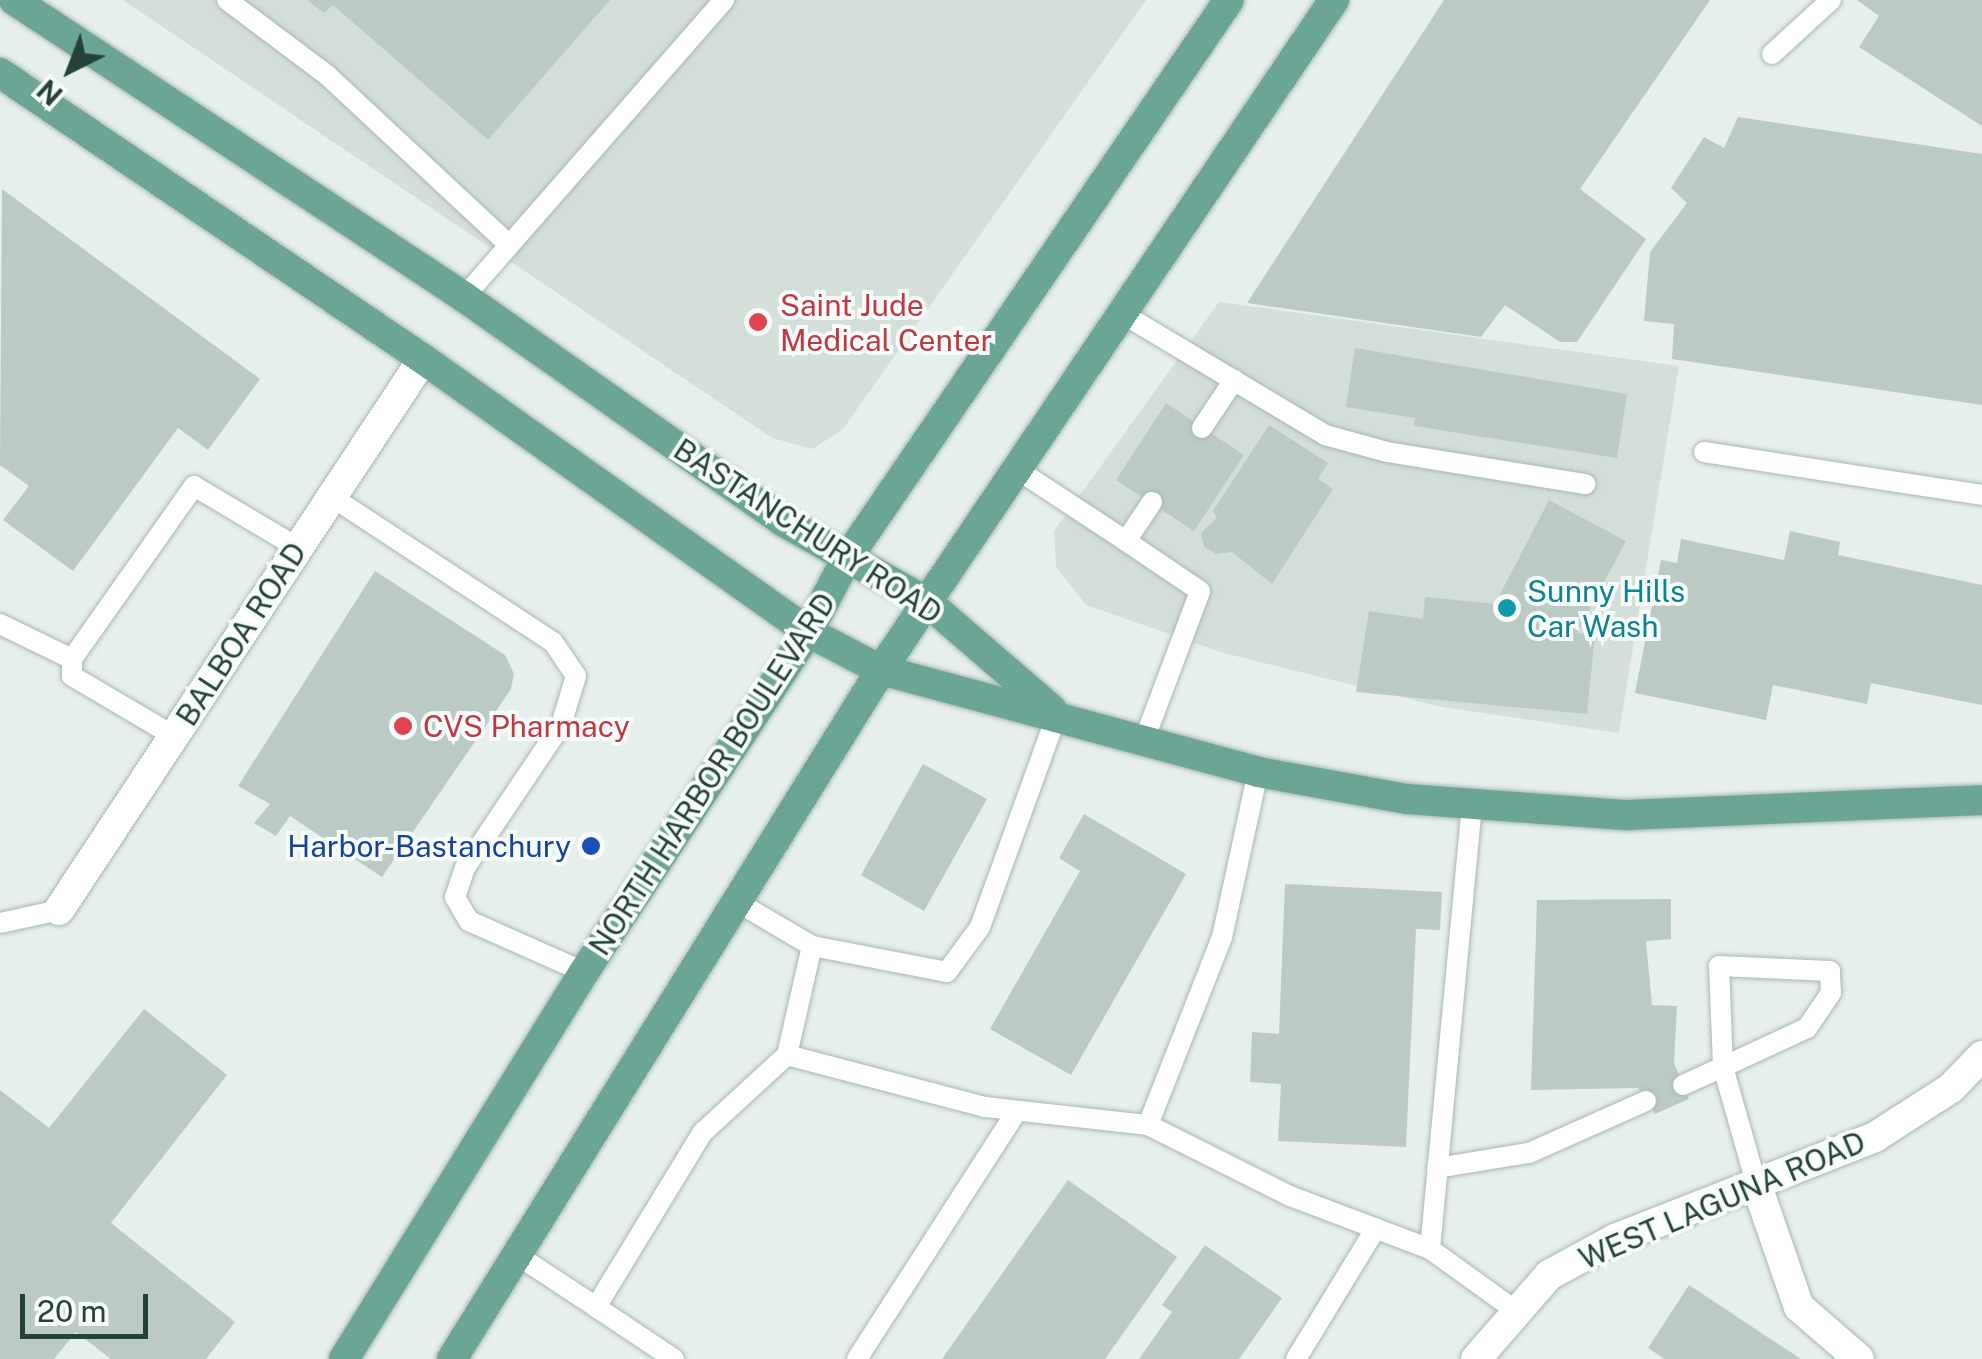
<!DOCTYPE html>
<style>
body{margin:0}
#map{position:relative;width:1982px;height:1359px;overflow:hidden;background:#e6efeb;font-family:"Public Sans",sans-serif}
div>[style]{position:absolute}
.built>*{inset:0;background:#d4dfda}
.building>*{inset:0;background:#bbcac4}
.roads{filter:drop-shadow(0 0 2px #a8b8b2) drop-shadow(0 0 2px #a8b8b2)}
.lane>*{height:20px;margin:-10px;padding:0 10px;transform-origin:10px;border-radius:10px;background:#fff}
.street>*{height:30px;margin:-15px;padding:0 15px;transform-origin:15px;border-radius:15px;background:#fff}
.primary>*{height:30px;margin:-15px;padding:0 15px;transform-origin:15px;border-radius:15px;background:#6aa596}
.dots>*{width:28px;height:28px;translate:-50% -50%;box-sizing:border-box;border:5px solid #f7fbf9;border-radius:50%}
span{translate:-50% -50%;white-space:nowrap;text-align:center;line-height:1.15;-webkit-text-stroke:8px #f7fbf9;paint-order:stroke}
.health-label{font-size:30px;color:#be3a42}
.left{translate:0 -50%;text-align:left}
.street-label{font-size:30px;color:#24423a}
.culture-label{font-size:30px;color:#0d838f}
.transit-label{font-size:30px;color:#164399}
.right{translate:-100% -50%;text-align:right}
.north{position:absolute;left:20px;top:20px;width:100px;height:100px;-webkit-text-stroke:8px #f7fbf9;paint-order:stroke;rotate:222deg;font-size:28px;font-weight:700;line-height:40px;text-align:center;color:#24423a}
.north::after{content:'';display:block;margin:auto;width:35px;height:45px;background:#24423a;clip-path:polygon(50% 0,100% 100%,50% 72%,0 100%)}
.scale{position:absolute;left:20px;top:1294px;width:128px;height:45px;box-sizing:border-box;border:5px solid #24423a;border-top:0;padding-left:12px;font-size:30px;line-height:35px;white-space:nowrap;color:#24423a;-webkit-text-stroke:8px #f7fbf9;paint-order:stroke}
</style>
<div id="map">
<div class="built">
<div style="clip-path:polygon(123px 0,1146px 0,843px 429px,813px 449px,772px 438px)"></div>
<div style="clip-path:polygon(1219px 302px,1679px 366px,1619px 733px,1442px 707px,1224px 653px,1086px 605px,1056px 567px,1054px 531px)"></div>
</div>
<div class="building">
<div style="clip-path:polygon(307px 0,610px 0,488px 140px,333px 5px,324px 13px)"></div>
<div style="clip-path:polygon(1444px 0,1710px 0,1580px 189px,1646px 239px,1577px 342px,1560px 342px,1505px 305px,1481px 337px,1247px 303px)"></div>
<div style="clip-path:polygon(1857px 0,1982px 0,1982px 126px,1859px 47px,1879px 16px)"></div>
<div style="clip-path:polygon(1738px 117px,1982px 154px,1982px 405px,1672px 359px,1674px 324px,1644px 321px,1650px 252px,1687px 203px,1671px 188px,1704px 137px,1724px 148px)"></div>
<div style="clip-path:polygon(2px 189px,260px 379px,208px 450px,178px 428px,73px 571px,3px 520px,29px 486px,0 465px)"></div>
<div style="clip-path:polygon(1355px 348px,1627px 394px,1617px 458px,1414px 426px,1415px 418px,1346px 407px)"></div>
<div style="clip-path:polygon(1166px 403px,1244px 455px,1194px 531px,1116px 480px)"></div>
<div style="clip-path:polygon(1269px 425px,1328px 463px,1318px 479px,1333px 489px,1272px 584px,1232px 552px,1216px 554px,1204px 547px,1201px 533px,1217px 518px,1213px 511px)"></div>
<div style="clip-path:polygon(1549px 500px,1626px 541px,1577px 633px,1595px 635px,1587px 714px,1356px 692px,1369px 611px,1423px 619px,1425px 597px,1495px 604px)"></div>
<div style="clip-path:polygon(1790px 531px,1840px 542px,1838px 555px,1982px 585px,1982px 705px,1871px 683px,1867px 704px,1773px 685px,1766px 720px,1635px 693px,1661px 560px,1677px 563px,1681px 539px,1784px 560px)"></div>
<div style="clip-path:polygon(375px 571px,505px 655px,514px 674px,511px 689px,382px 877px,290px 816px,276px 836px,254px 823px,270px 804px,238px 786px)"></div>
<div style="clip-path:polygon(923px 764px,987px 799px,924px 911px,861px 875px)"></div>
<div style="clip-path:polygon(1084px 814px,1186px 874px,1071px 1075px,990px 1029px,1080px 871px,1059px 858px)"></div>
<div style="clip-path:polygon(1285px 884px,1442px 892px,1440px 930px,1416px 929px,1406px 1147px,1278px 1141px,1281px 1084px,1250px 1082px,1252px 1032px,1279px 1034px)"></div>
<div style="clip-path:polygon(1671px 899px,1671px 939px,1646px 941px,1652px 1005px,1677px 1006px,1674px 1063px,1689px 1099px,1655px 1114px,1638px 1088px,1531px 1090px,1537px 900px)"></div>
<div style="clip-path:polygon(144px 1009px,227px 1075px,111px 1223px,235px 1322px,206px 1359px,111px 1359px,76px 1332px,54px 1359px,0 1359px,0 1090px,49px 1128px)"></div>
<div style="clip-path:polygon(1068px 1180px,1177px 1257px,1105px 1359px,942px 1359px)"></div>
<div style="clip-path:polygon(1205px 1245px,1282px 1298px,1239px 1359px,1139px 1359px,1172px 1312px,1162px 1305px)"></div>
<div style="clip-path:polygon(1689px 1285px,1801px 1359px,1665px 1359px,1648px 1348px)"></div>
</div>
<div class="roads">
<div class="lane">
<div style="left:227px;top:0;width:125px;rotate:36.9deg"></div>
<div style="left:327px;top:75px;width:249px;rotate:43deg"></div>
<div style="left:1772px;top:54px;width:80px;rotate:-42.5deg"></div>
<div style="left:464px;top:297px;width:395px;rotate:-48.8deg"></div>
<div style="left:1123px;top:314px;width:235px;rotate:30.9deg"></div>
<div style="left:1325px;top:435px;width:64px;rotate:15.3deg"></div>
<div style="left:1387px;top:452px;width:201px;rotate:9.2deg"></div>
<div style="left:1202px;top:428px;width:58px;rotate:-56.3deg"></div>
<div style="left:1704px;top:452px;width:281px;rotate:8.8deg"></div>
<div style="left:1018px;top:470px;width:129px;rotate:33.3deg"></div>
<div style="left:332px;top:497px;width:264px;rotate:33.3deg"></div>
<div style="left:553px;top:642px;width:41px;rotate:55.9deg"></div>
<div style="left:576px;top:676px;width:51px;rotate:107deg"></div>
<div style="left:561px;top:725px;width:172px;rotate:123.9deg"></div>
<div style="left:465px;top:868px;width:31px;rotate:109deg"></div>
<div style="left:455px;top:897px;width:28px;rotate:60deg"></div>
<div style="left:469px;top:921px;width:126px;rotate:23.9deg"></div>
<div style="left:0;top:624px;width:80px;rotate:25.9deg"></div>
<div style="left:72px;top:659px;width:212px;rotate:-54.8deg"></div>
<div style="left:194px;top:486px;width:121px;rotate:30.8deg"></div>
<div style="left:72px;top:659px;width:17px;rotate:90deg"></div>
<div style="left:72px;top:676px;width:118px;rotate:30.5deg"></div>
<div style="left:1143px;top:743px;width:162px;rotate:-69.4deg"></div>
<div style="left:1200px;top:591px;width:89px;rotate:-146deg"></div>
<div style="left:1126px;top:541px;width:47px;rotate:-56.3deg"></div>
<div style="left:739px;top:903px;width:85px;rotate:30.5deg"></div>
<div style="left:812px;top:946px;width:137px;rotate:10.9deg"></div>
<div style="left:947px;top:972px;width:56px;rotate:-53.7deg"></div>
<div style="left:980px;top:927px;width:226px;rotate:-70.1deg"></div>
<div style="left:0;top:923px;width:60px;rotate:-12.4deg"></div>
<div style="left:787px;top:1055px;width:205px;rotate:14.7deg"></div>
<div style="left:985px;top:1107px;width:164px;rotate:6.3deg"></div>
<div style="left:1148px;top:1125px;width:202px;rotate:-68.5deg"></div>
<div style="left:1222px;top:937px;width:169px;rotate:-77.7deg"></div>
<div style="left:1683px;top:1085px;width:44px;rotate:-24.2deg"></div>
<div style="left:1723px;top:1067px;width:93px;rotate:-24.9deg"></div>
<div style="left:1807px;top:1028px;width:42px;rotate:-55.6deg"></div>
<div style="left:1831px;top:993px;width:22px;rotate:-93deg"></div>
<div style="left:1830px;top:971px;width:111px;rotate:-177.4deg"></div>
<div style="left:1719px;top:966px;width:101px;rotate:87.7deg"></div>
<div style="left:1723px;top:1067px;width:124px;rotate:74.1deg"></div>
<div style="left:1148px;top:1125px;width:159px;rotate:26.6deg"></div>
<div style="left:1290px;top:1196px;width:150px;rotate:20.7deg"></div>
<div style="left:1430px;top:1249px;width:106px;rotate:35.8deg"></div>
<div style="left:1437px;top:1168px;width:93px;rotate:-9.3deg"></div>
<div style="left:1529px;top:1153px;width:128px;rotate:-24deg"></div>
<div style="left:1430px;top:1249px;width:446px;rotate:-84.6deg"></div>
<div style="left:520px;top:1257px;width:91px;rotate:33.3deg"></div>
<div style="left:674px;top:1359px;width:94px;rotate:-146.3deg"></div>
<div style="left:596px;top:1307px;width:205px;rotate:-58.6deg"></div>
<div style="left:703px;top:1132px;width:114px;rotate:-42.5deg"></div>
<div style="left:787px;top:1055px;width:112px;rotate:-77.1deg"></div>
<div style="left:857px;top:1359px;width:294px;rotate:-57.2deg"></div>
<div style="left:1296px;top:1359px;width:153px;rotate:-58.6deg"></div>
</div>
<div class="street">
<div style="left:59px;top:910px;width:660px;rotate:-56.55deg"></div>
<div style="left:1757px;top:1186px;width:128px;rotate:70.9deg"></div>
<div style="left:1799px;top:1307px;width:79px;rotate:40.9deg"></div>
<div style="left:1476px;top:1359px;width:111px;rotate:-49deg"></div>
<div style="left:1549px;top:1275px;width:75px;rotate:-28.6deg"></div>
<div style="left:1615px;top:1239px;width:279px;rotate:-21.4deg"></div>
<div style="left:1875px;top:1137px;width:90px;rotate:-32.8deg"></div>
<div style="left:1951px;top:1088px;width:45px;rotate:-45.9deg"></div>
</div>
<div class="primary">
<div style="left:14px;top:0;width:539px;rotate:33.42deg"></div>
<div style="left:464px;top:297px;width:391px;rotate:35.1deg"></div>
<div style="left:784px;top:522px;width:164px;rotate:29.2deg"></div>
<div style="left:927px;top:602px;width:164px;rotate:40.8deg"></div>
<div style="left:0;top:73px;width:511px;rotate:34.06deg"></div>
<div style="left:423px;top:359px;width:472px;rotate:35.3deg"></div>
<div style="left:808px;top:632px;width:82px;rotate:27.5deg"></div>
<div style="left:881px;top:670px;width:391px;rotate:15.1deg"></div>
<div style="left:1258px;top:772px;width:151px;rotate:10.3deg"></div>
<div style="left:1407px;top:799px;width:221px;rotate:4.2deg"></div>
<div style="left:1627px;top:815px;width:355px;rotate:-2.4deg"></div>
<div style="left:344px;top:1359px;width:455px;rotate:-58.2deg"></div>
<div style="left:584px;top:972px;width:407px;rotate:-56.6deg"></div>
<div style="left:808px;top:632px;width:81px;rotate:-62.2deg"></div>
<div style="left:846px;top:560px;width:678px;rotate:-55.63deg"></div>
<div style="left:452px;top:1359px;width:812px;rotate:-58.09deg"></div>
<div style="left:881px;top:670px;width:809px;rotate:-55.94deg"></div>
</div>
</div>
<div class="dots">
<div style="left:758px;top:322px;background:#e0444e"></div>
<div style="left:1507px;top:608px;background:#0f9aa8"></div>
<div style="left:403px;top:726px;background:#e0444e"></div>
<div style="left:591px;top:846px;background:#1a4fb4"></div>
</div>
<div class="health-label">
<span class="left" style="left:780px;top:322px">Saint Jude<br>Medical Center</span>
<span class="left" style="left:423px;top:726px">CVS Pharmacy</span>
</div>
<div class="street-label">
<span style="left:808px;top:531px;rotate:33deg">BASTANCHURY ROAD</span>
<span style="left:241px;top:634px;rotate:-57deg">BALBOA ROAD</span>
<span style="left:712px;top:774px;rotate:-57deg">NORTH HARBOR BOULEVARD</span>
<span style="left:1722px;top:1200px;rotate:-23deg">WEST LAGUNA ROAD</span>
</div>
<div class="culture-label">
<span class="left" style="left:1527px;top:608px">Sunny Hills<br>Car Wash</span>
</div>
<div class="transit-label">
<span class="right" style="left:571px;top:846px">Harbor-Bastanchury</span>
</div>
<div class="north">N</div>
<div class="scale">20 m</div>
</div>
